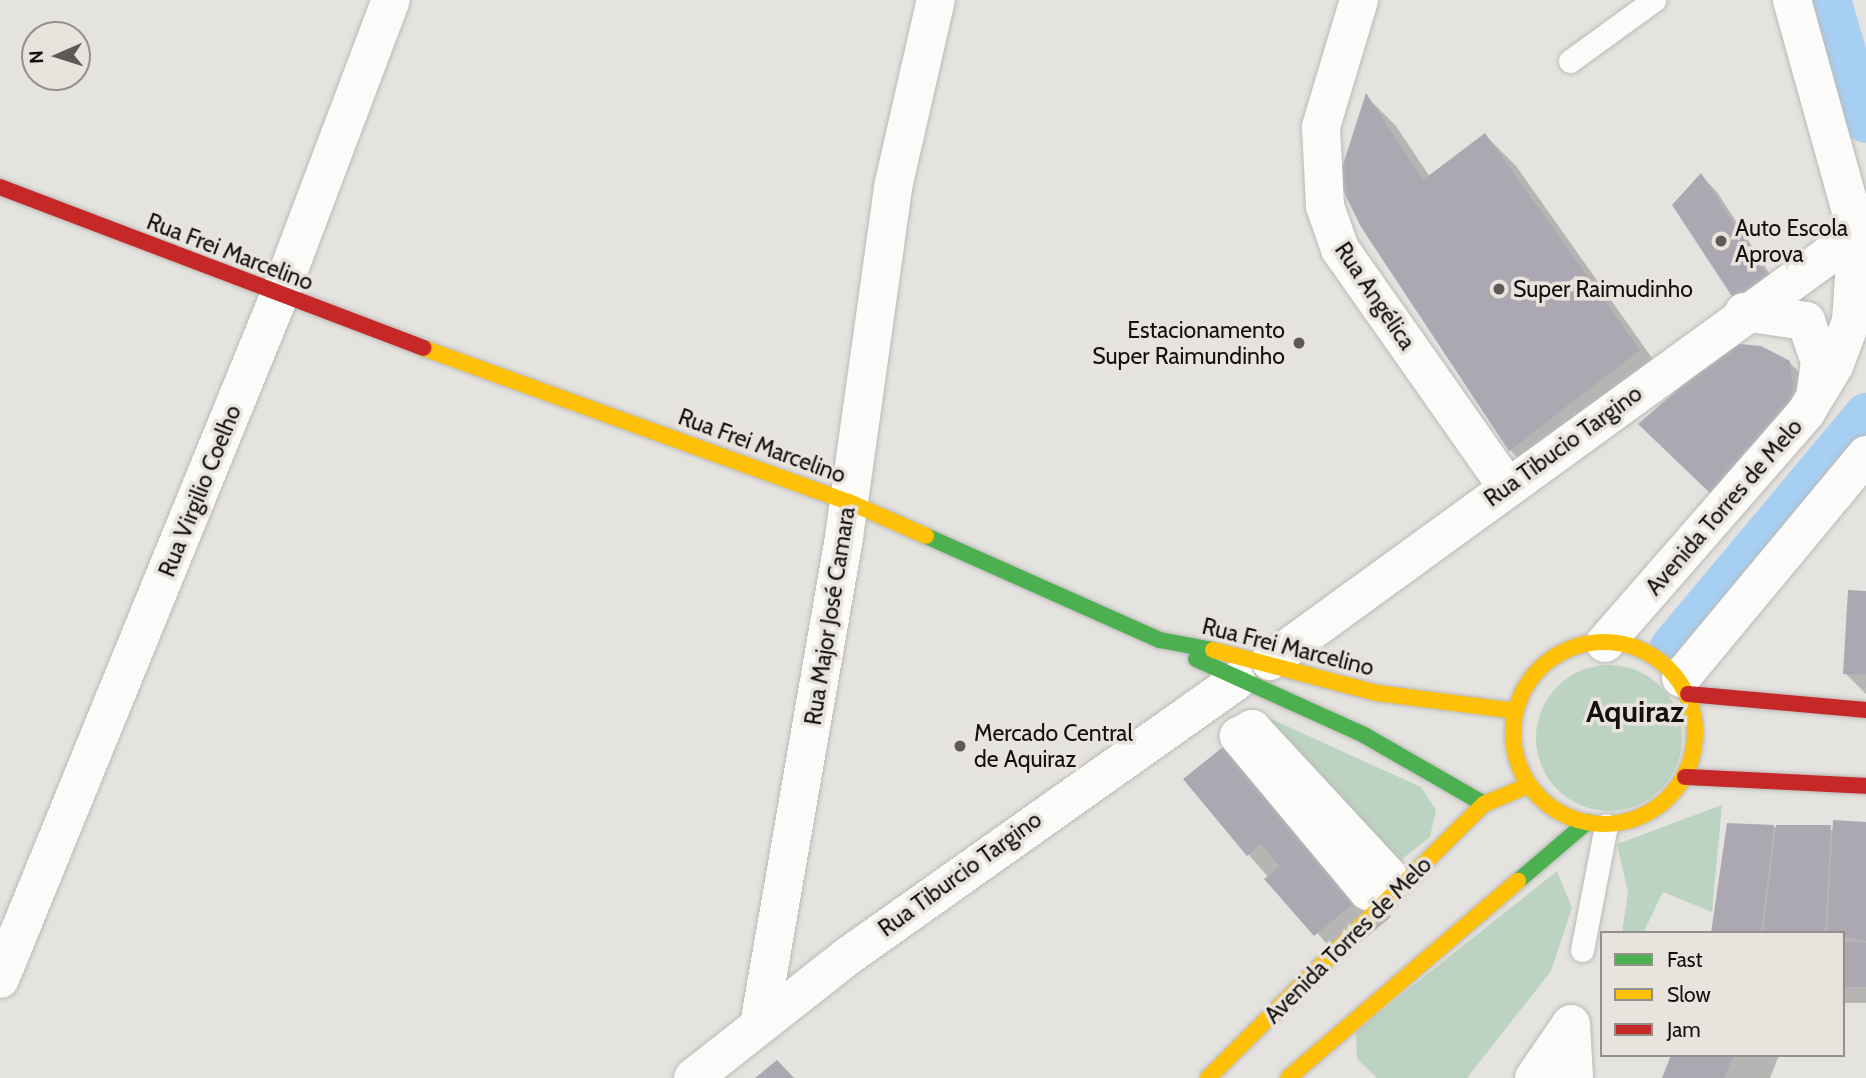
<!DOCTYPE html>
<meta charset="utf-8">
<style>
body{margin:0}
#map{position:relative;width:1866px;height:1078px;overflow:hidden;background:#e5e3e0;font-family:Cabin,sans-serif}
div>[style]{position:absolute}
.green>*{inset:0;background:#bcd3c1}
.round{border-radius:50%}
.shadow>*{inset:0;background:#0003}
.canal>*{height:42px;margin:-21px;padding:0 21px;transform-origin:21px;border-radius:21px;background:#a7cff1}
.building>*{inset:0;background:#aba8b2}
.roads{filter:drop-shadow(0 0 2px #bbb9b7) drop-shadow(0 0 2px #bbb9b7)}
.lane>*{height:23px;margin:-11.5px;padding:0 11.5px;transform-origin:11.5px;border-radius:11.5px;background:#fbfbfa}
.street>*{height:38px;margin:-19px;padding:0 19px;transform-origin:19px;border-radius:19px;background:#fbfbfa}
.fast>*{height:16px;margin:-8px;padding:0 8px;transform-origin:8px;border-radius:8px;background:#4caf50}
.slow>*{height:16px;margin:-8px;padding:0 8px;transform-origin:8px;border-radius:8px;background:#ffc107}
.slow>.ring{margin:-8px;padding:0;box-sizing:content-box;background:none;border:16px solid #ffc107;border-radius:50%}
.jam>*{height:16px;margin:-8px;padding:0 8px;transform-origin:8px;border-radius:8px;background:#c62828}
.dots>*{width:19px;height:19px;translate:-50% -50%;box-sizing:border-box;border:4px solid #e8e3dd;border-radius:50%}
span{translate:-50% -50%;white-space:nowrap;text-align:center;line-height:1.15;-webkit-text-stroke:7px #e8e3dd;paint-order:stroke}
.poi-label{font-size:23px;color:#13110f}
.left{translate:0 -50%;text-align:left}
.right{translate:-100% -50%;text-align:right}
.street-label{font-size:23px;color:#13110f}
.district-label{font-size:30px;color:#13110f;font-weight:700}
.legend{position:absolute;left:1600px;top:931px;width:245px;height:126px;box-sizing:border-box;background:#e8e3dd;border:2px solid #938f8b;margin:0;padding:9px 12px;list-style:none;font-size:21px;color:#13110f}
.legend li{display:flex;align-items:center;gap:14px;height:35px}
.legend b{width:35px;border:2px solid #938f8b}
.north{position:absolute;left:21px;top:21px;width:70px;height:70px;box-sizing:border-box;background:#e8e3dd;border:2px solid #938f8b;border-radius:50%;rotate:267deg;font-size:19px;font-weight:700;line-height:28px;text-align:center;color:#13110f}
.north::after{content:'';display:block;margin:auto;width:24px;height:32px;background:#5c5a58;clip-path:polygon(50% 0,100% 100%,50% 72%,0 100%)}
</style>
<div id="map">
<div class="green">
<div class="round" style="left:1536px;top:665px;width:146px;height:146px"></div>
<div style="clip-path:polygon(1271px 719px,1421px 787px,1436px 810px,1430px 837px,1387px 871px,1253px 728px)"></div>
<div style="clip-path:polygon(1722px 805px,1712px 912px,1663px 892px,1643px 933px,1622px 933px,1628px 893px,1617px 844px)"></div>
<div style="clip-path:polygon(1557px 871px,1572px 908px,1551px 971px,1467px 1078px,1377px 1078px,1357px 1059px,1356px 1031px)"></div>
</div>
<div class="shadow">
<div style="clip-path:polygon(1366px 96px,1396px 126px,1430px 177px,1485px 135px,1516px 166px,1669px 382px,1541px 481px,1510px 450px)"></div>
<div style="clip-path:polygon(1701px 175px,1717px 192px,1784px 296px,1736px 299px)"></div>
<div style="clip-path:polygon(1789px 362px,1814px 387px,1736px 517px)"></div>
<div style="clip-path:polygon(1866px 593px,1866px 694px,1845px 673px)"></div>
<div style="clip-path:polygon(1262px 762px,1391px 917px,1340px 959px,1248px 854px)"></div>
<div style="clip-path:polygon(1866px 824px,1866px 1003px,1843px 1003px,1843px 933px,1712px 933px,1728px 825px,1834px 830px)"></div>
<div style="clip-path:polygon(1673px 1055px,1779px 1055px,1770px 1078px,1664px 1078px)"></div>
</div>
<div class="canal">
<div style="left:1830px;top:0;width:127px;rotate:73.6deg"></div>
<div style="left:1671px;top:647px;width:304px;rotate:-50.1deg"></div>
</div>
<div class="building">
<div style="clip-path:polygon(1366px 93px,1423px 180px,1485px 133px,1640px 350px,1509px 451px,1361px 227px,1338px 180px)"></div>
<div style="clip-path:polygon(1701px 173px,1769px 278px,1735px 301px,1672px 205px)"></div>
<div style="clip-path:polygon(1731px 343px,1761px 346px,1790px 361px,1793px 389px,1788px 409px,1711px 494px,1638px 424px)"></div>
<div style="clip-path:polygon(1848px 590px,1866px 591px,1866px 675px,1843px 674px)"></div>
<div style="clip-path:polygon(1238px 735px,1368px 891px,1314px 936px,1264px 879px,1280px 866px,1261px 844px,1247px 856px,1183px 779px)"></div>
<div style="clip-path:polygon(1833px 820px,1866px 822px,1866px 941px,1827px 933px)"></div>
<div style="clip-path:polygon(1727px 823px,1774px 825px,1761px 933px,1711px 933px)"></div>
<div style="clip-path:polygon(1776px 825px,1831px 825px,1825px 933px,1763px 933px)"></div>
<div style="clip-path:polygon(1843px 942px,1866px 943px,1866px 987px,1843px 987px)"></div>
<div style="clip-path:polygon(1671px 1055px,1734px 1055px,1724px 1078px,1662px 1078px)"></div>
<div style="clip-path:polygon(777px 1060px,794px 1078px,755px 1078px)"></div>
</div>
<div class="roads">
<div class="lane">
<div style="left:1570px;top:61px;width:104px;rotate:-36deg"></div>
<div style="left:1582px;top:950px;width:127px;rotate:-79.1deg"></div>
</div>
<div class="street">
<div style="left:1359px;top:0;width:133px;rotate:106.7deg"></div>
<div style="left:1321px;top:127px;width:79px;rotate:87.1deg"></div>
<div style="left:1325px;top:206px;width:46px;rotate:70.8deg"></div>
<div style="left:1340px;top:249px;width:291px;rotate:54.9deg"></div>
<div style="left:1744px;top:312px;width:63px;rotate:8.3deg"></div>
<div style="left:1806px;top:321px;width:43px;rotate:71.1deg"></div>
<div style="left:1820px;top:362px;width:30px;rotate:98deg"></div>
<div style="left:1605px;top:643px;width:304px;rotate:-48.9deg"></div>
<div style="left:1805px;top:414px;width:56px;rotate:-58.9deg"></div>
<div style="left:1834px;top:366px;width:48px;rotate:-69.3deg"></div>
<div style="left:1851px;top:321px;width:88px;rotate:-86.1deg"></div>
<div style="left:1857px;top:233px;width:242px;rotate:-105.6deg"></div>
<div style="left:1270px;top:661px;width:737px;rotate:-36deg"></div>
<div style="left:1681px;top:678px;width:290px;rotate:-50.3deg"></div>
<div style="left:1252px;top:729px;width:200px;rotate:47.2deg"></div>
<div style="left:1388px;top:876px;width:25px;rotate:143deg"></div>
<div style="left:1368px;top:891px;width:202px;rotate:-129.8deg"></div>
<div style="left:1239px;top:736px;width:15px;rotate:-28deg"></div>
<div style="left:0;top:979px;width:738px;rotate:-67.78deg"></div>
<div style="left:279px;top:296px;width:316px;rotate:-69.3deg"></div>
<div style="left:759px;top:1025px;width:495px;rotate:-80.1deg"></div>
<div style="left:844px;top:537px;width:353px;rotate:-82deg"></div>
<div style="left:893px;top:187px;width:192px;rotate:-77.1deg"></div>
<div style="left:693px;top:1078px;width:197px;rotate:-38.2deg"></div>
<div style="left:848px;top:956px;width:476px;rotate:-35.3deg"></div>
<div style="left:1534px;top:1078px;width:65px;rotate:-55.6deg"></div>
<div style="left:1571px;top:1024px;width:54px;rotate:86.8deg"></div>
</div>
<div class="fast">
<div style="left:926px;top:536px;width:256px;rotate:24deg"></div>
<div style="left:1160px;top:640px;width:54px;rotate:10.7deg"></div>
<div style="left:1196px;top:659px;width:184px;rotate:24.3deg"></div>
<div style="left:1364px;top:735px;width:138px;rotate:29.9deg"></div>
<div style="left:1518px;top:881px;width:91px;rotate:-40.5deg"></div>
</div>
<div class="slow">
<div style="left:423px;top:348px;width:453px;rotate:19.9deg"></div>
<div style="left:849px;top:502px;width:84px;rotate:23.8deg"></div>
<div class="ring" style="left:1513px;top:642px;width:166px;height:166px"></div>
<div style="left:1213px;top:650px;width:170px;rotate:14.7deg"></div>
<div style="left:1377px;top:693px;width:139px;rotate:7.4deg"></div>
<div style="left:1208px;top:1078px;width:389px;rotate:-44.8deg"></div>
<div style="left:1484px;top:804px;width:47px;rotate:-22.7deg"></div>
<div style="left:1288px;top:1078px;width:303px;rotate:-40.6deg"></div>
</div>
<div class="jam">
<div style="left:0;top:187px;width:453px;rotate:20.8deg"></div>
<div style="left:1688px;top:694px;width:179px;rotate:5.1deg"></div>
<div style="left:1685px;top:777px;width:181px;rotate:2.8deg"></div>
</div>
</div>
<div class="dots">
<div style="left:1721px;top:241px;background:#5c5a58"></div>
<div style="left:1499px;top:289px;background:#5c5a58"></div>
<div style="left:1299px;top:343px;background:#5c5a58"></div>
<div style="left:960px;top:746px;background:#5c5a58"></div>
</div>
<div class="poi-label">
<span class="left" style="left:1735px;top:241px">Auto Escola<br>Aprova</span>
<span class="left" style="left:1513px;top:289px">Super Raimudinho</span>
<span class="right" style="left:1285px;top:343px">Estacionamento<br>Super Raimundinho</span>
<span class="left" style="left:974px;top:746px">Mercado Central<br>de Aquiraz</span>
</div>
<div class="street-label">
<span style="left:230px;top:252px;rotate:21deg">Rua Frei Marcelino</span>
<span style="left:1375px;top:296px;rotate:56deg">Rua Angélica</span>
<span style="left:762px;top:446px;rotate:20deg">Rua Frei Marcelino</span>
<span style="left:1563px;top:446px;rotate:-36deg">Rua Tibucio Targino</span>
<span style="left:200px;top:491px;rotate:-68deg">Rua Virgilio Coelho</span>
<span style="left:1724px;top:507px;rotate:-49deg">Avenida Torres de Melo</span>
<span style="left:830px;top:616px;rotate:-81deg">Rua Major José Camara</span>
<span style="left:1288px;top:647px;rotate:14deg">Rua Frei Marcelino</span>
<span style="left:960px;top:874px;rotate:-36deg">Rua Tiburcio Targino</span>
<span style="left:1348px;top:940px;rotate:-45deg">Avenida Torres de Melo</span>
</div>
<div class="district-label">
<span style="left:1635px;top:712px">Aquiraz</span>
</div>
<ul class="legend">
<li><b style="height:9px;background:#4caf50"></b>Fast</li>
<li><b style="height:9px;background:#ffc107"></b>Slow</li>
<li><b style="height:9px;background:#c62828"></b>Jam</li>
</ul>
<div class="north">N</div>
</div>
